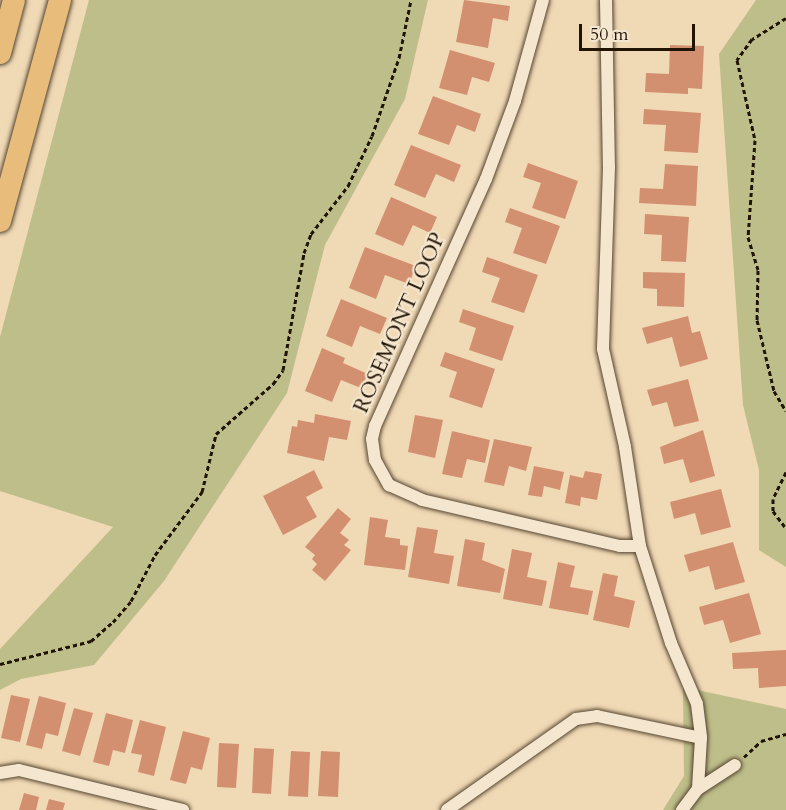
<!DOCTYPE html>
<style>
body{margin:0}
#map{position:relative;width:786px;height:810px;overflow:hidden;background:#f0d9b5;font-family:Cardo,serif}
div>[style]{position:absolute}
.green>*{inset:0;background:#bebe8a}
.building>*{inset:0;background:#d39071}
.path>*{height:3px;margin-top:-1.5px;transform-origin:0;background:repeating-linear-gradient(90deg,#211404 0 4.5px,transparent 0 7.5px)}
.roads{filter:drop-shadow(0 0 2px #554530) drop-shadow(0 0 2px #554530)}
.street>*{height:12px;margin:-6px;padding:0 6px;transform-origin:6px;border-radius:6px;background:#f5e6cf}
.highway>*{height:22px;margin:-11px;padding:0 11px;transform-origin:11px;border-radius:11px;background:#e8bc7a}
span{translate:-50% -50%;white-space:nowrap;text-align:center;line-height:1.15;-webkit-text-stroke:4.5px #f5e6cf;paint-order:stroke}
.street-label{font-size:21px;color:#211404}
.scale{position:absolute;left:579px;top:24px;width:116px;height:27px;box-sizing:border-box;border:3px solid #211404;border-top:0;padding-left:8px;font-size:18px;line-height:21px;white-space:nowrap;color:#211404;-webkit-text-stroke:4px #f5e6cf;paint-order:stroke}
</style>
<div id="map">
<div class="green">
<div style="clip-path:polygon(89px 0,428px 0,405px 99px,325px 245px,287px 393px,164px 581px,94px 665px,21px 679px,0 690px,0 649px,113px 527px,0 491px,0 337px)"></div>
<div style="clip-path:polygon(756px 0,786px 0,786px 567px,759px 550px,759px 470px,743px 405px,719px 54px)"></div>
<div style="clip-path:polygon(683px 687px,786px 709px,786px 810px,663px 810px,684px 776px)"></div>
</div>
<div class="building">
<div style="clip-path:polygon(464px 0,510px 6px,508px 21px,493px 18px,488px 48px,456px 42px)"></div>
<div style="clip-path:polygon(670px 45px,704px 46px,702px 89px,688px 88px,688px 94px,645px 92px,646px 73px,669px 74px)"></div>
<div style="clip-path:polygon(450px 50px,495px 63px,489px 82px,472px 77px,467px 95px,439px 88px)"></div>
<div style="clip-path:polygon(433px 96px,481px 114px,475px 132px,457px 125px,449px 145px,418px 134px)"></div>
<div style="clip-path:polygon(644px 109px,701px 113px,698px 153px,664px 151px,666px 125px,643px 124px)"></div>
<div style="clip-path:polygon(411px 145px,461px 165px,454px 182px,436px 174px,425px 198px,394px 185px)"></div>
<div style="clip-path:polygon(528px 163px,578px 181px,565px 219px,532px 208px,541px 183px,523px 177px)"></div>
<div style="clip-path:polygon(665px 164px,698px 166px,696px 206px,639px 203px,640px 188px,663px 189px)"></div>
<div style="clip-path:polygon(391px 197px,437px 217px,430px 233px,413px 225px,403px 246px,375px 234px)"></div>
<div style="clip-path:polygon(510px 208px,560px 226px,546px 264px,513px 253px,522px 228px,505px 222px)"></div>
<div style="clip-path:polygon(645px 214px,689px 217px,686px 262px,661px 261px,662px 235px,644px 234px)"></div>
<div style="clip-path:polygon(365px 247px,416px 266px,409px 284px,385px 275px,376px 299px,349px 288px)"></div>
<div style="clip-path:polygon(487px 257px,538px 275px,524px 313px,491px 302px,500px 278px,482px 272px)"></div>
<div style="clip-path:polygon(643px 272px,685px 273px,684px 307px,657px 306px,657px 289px,643px 288px)"></div>
<div style="clip-path:polygon(341px 299px,387px 318px,380px 334px,360px 326px,352px 347px,326px 336px)"></div>
<div style="clip-path:polygon(463px 309px,514px 326px,502px 361px,469px 350px,476px 328px,459px 322px)"></div>
<div style="clip-path:polygon(688px 316px,692px 333px,700px 331px,708px 359px,680px 367px,672px 337px,647px 344px,642px 328px)"></div>
<div style="clip-path:polygon(322px 348px,345px 358px,343px 363px,368px 374px,361px 388px,341px 380px,332px 402px,305px 391px)"></div>
<div style="clip-path:polygon(445px 352px,495px 369px,482px 408px,449px 397px,457px 372px,440px 366px)"></div>
<div style="clip-path:polygon(688px 379px,699px 421px,674px 427px,667px 402px,652px 406px,647px 390px)"></div>
<div style="clip-path:polygon(315px 414px,351px 421px,347px 440px,329px 437px,324px 461px,287px 453px,292px 426px,297px 427px,298px 420px,314px 423px)"></div>
<div style="clip-path:polygon(415px 415px,443px 420px,435px 458px,408px 452px)"></div>
<div style="clip-path:polygon(703px 430px,715px 476px,690px 483px,683px 459px,664px 464px,660px 447px)"></div>
<div style="clip-path:polygon(452px 431px,490px 440px,485px 463px,467px 459px,462px 478px,442px 474px)"></div>
<div style="clip-path:polygon(494px 439px,532px 447px,526px 471px,509px 466px,504px 486px,484px 482px)"></div>
<div style="clip-path:polygon(534px 466px,564px 472px,560px 490px,544px 486px,542px 497px,528px 495px)"></div>
<div style="clip-path:polygon(314px 470px,323px 488px,306px 497px,317px 517px,283px 535px,263px 496px)"></div>
<div style="clip-path:polygon(585px 471px,602px 474px,597px 500px,581px 497px,580px 506px,565px 503px,570px 475px,583px 478px)"></div>
<div style="clip-path:polygon(721px 489px,731px 527px,701px 535px,695px 513px,674px 519px,670px 502px)"></div>
<div style="clip-path:polygon(338px 508px,351px 519px,340px 533px,349px 540px,344px 545px,351px 550px,325px 581px,312px 570px,317px 564px,312px 559px,315px 555px,305px 547px)"></div>
<div style="clip-path:polygon(370px 517px,388px 520px,385px 537px,400px 539px,400px 545px,408px 546px,405px 570px,364px 565px)"></div>
<div style="clip-path:polygon(417px 527px,438px 530px,434px 553px,454px 556px,449px 584px,408px 577px)"></div>
<div style="clip-path:polygon(465px 539px,485px 543px,482px 560px,505px 569px,500px 593px,457px 586px)"></div>
<div style="clip-path:polygon(733px 542px,745px 582px,715px 590px,709px 566px,689px 572px,684px 555px)"></div>
<div style="clip-path:polygon(512px 549px,532px 553px,527px 577px,547px 581px,542px 606px,503px 599px)"></div>
<div style="clip-path:polygon(558px 562px,575px 566px,570px 587px,593px 591px,588px 615px,549px 608px)"></div>
<div style="clip-path:polygon(603px 573px,618px 576px,614px 596px,635px 601px,629px 628px,593px 620px)"></div>
<div style="clip-path:polygon(749px 593px,761px 634px,730px 643px,723px 620px,704px 625px,699px 607px)"></div>
<div style="clip-path:polygon(786px 650px,786px 686px,759px 688px,758px 668px,733px 669px,732px 653px)"></div>
<div style="clip-path:polygon(11px 695px,30px 699px,20px 742px,1px 738px)"></div>
<div style="clip-path:polygon(39px 696px,66px 703px,58px 736px,46px 733px,42px 749px,26px 745px)"></div>
<div style="clip-path:polygon(74px 708px,93px 713px,80px 756px,62px 751px)"></div>
<div style="clip-path:polygon(106px 713px,133px 720px,125px 753px,113px 750px,109px 766px,93px 762px)"></div>
<div style="clip-path:polygon(140px 720px,166px 727px,154px 776px,138px 772px,142px 755px,131px 753px)"></div>
<div style="clip-path:polygon(183px 731px,210px 738px,202px 770px,191px 767px,186px 784px,170px 780px)"></div>
<div style="clip-path:polygon(219px 743px,239px 744px,236px 788px,217px 787px)"></div>
<div style="clip-path:polygon(254px 748px,274px 749px,271px 794px,252px 793px)"></div>
<div style="clip-path:polygon(291px 751px,310px 752px,308px 797px,288px 796px)"></div>
<div style="clip-path:polygon(321px 751px,340px 752px,338px 797px,318px 796px)"></div>
<div style="clip-path:polygon(24px 793px,39px 797px,36px 810px,19px 810px)"></div>
<div style="clip-path:polygon(49px 799px,65px 803px,63px 810px,46px 810px)"></div>
</div>
<div class="path">
<div style="left:786px;top:18px;width:40px;rotate:148deg"></div>
<div style="left:752px;top:39px;width:26px;rotate:126deg"></div>
<div style="left:737px;top:60px;width:82px;rotate:77.3deg"></div>
<div style="left:755px;top:140px;width:97px;rotate:94.1deg"></div>
<div style="left:748px;top:237px;width:34px;rotate:73deg"></div>
<div style="left:758px;top:270px;width:50px;rotate:91.1deg"></div>
<div style="left:757px;top:320px;width:73px;rotate:76.5deg"></div>
<div style="left:774px;top:391px;width:23px;rotate:59deg"></div>
<div style="left:786px;top:472px;width:30px;rotate:116deg"></div>
<div style="left:773px;top:499px;width:12px;rotate:90deg"></div>
<div style="left:773px;top:511px;width:21px;rotate:53deg"></div>
<div style="left:0;top:664px;width:94px;rotate:-14.2deg"></div>
<div style="left:91px;top:641px;width:29px;rotate:-41deg"></div>
<div style="left:113px;top:622px;width:28px;rotate:-49deg"></div>
<div style="left:131px;top:601px;width:52px;rotate:-62.4deg"></div>
<div style="left:155px;top:555px;width:79px;rotate:-53.3deg"></div>
<div style="left:202px;top:492px;width:60px;rotate:-76.4deg"></div>
<div style="left:216px;top:434px;width:76px;rotate:-41.3deg"></div>
<div style="left:273px;top:384px;width:17px;rotate:-54deg"></div>
<div style="left:283px;top:370px;width:119px;rotate:-79.8deg"></div>
<div style="left:304px;top:253px;width:20px;rotate:-70deg"></div>
<div style="left:311px;top:234px;width:61px;rotate:-52.4deg"></div>
<div style="left:348px;top:186px;width:55px;rotate:-64.4deg"></div>
<div style="left:372px;top:136px;width:83px;rotate:-70.9deg"></div>
<div style="left:399px;top:58px;width:59px;rotate:-78.3deg"></div>
<div style="left:744px;top:757px;width:23px;rotate:-43deg"></div>
<div style="left:761px;top:741px;width:26px;rotate:-16deg"></div>
</div>
<div class="roads">
<div class="street">
<div style="left:543px;top:0;width:105px;rotate:105.5deg"></div>
<div style="left:515px;top:101px;width:83px;rotate:110.4deg"></div>
<div style="left:486px;top:179px;width:271px;rotate:114.2deg"></div>
<div style="left:375px;top:426px;width:13px;rotate:103deg"></div>
<div style="left:372px;top:439px;width:21px;rotate:82deg"></div>
<div style="left:375px;top:460px;width:29px;rotate:61deg"></div>
<div style="left:389px;top:485px;width:36px;rotate:24deg"></div>
<div style="left:422px;top:500px;width:203px;rotate:13.1deg"></div>
<div style="left:620px;top:546px;width:20px"></div>
<div style="left:606px;top:0;width:167px;rotate:89deg"></div>
<div style="left:609px;top:167px;width:182px;rotate:91.9deg"></div>
<div style="left:603px;top:349px;width:100px;rotate:77.3deg"></div>
<div style="left:625px;top:447px;width:100px;rotate:81.4deg"></div>
<div style="left:640px;top:546px;width:102px;rotate:72.3deg"></div>
<div style="left:671px;top:643px;width:66px;rotate:66.9deg"></div>
<div style="left:697px;top:704px;width:34px;rotate:83deg"></div>
<div style="left:701px;top:738px;width:51px;rotate:93.4deg"></div>
<div style="left:0;top:773px;width:19px;rotate:-9deg"></div>
<div style="left:19px;top:770px;width:169px;rotate:13.7deg"></div>
<div style="left:447px;top:810px;width:158px;rotate:-35.2deg"></div>
<div style="left:576px;top:719px;width:21px;rotate:-8deg"></div>
<div style="left:597px;top:716px;width:106px;rotate:11.9deg"></div>
<div style="left:682px;top:810px;width:26px;rotate:-53deg"></div>
<div style="left:698px;top:789px;width:44px;rotate:-33deg"></div>
</div>
<div class="highway">
<div style="left:0;top:53px;width:55px;rotate:-75.2deg"></div>
<div style="left:0;top:221px;width:229px;rotate:-74.8deg"></div>
</div>
</div>
<div class="street-label">
<span style="left:400px;top:323px;rotate:-66deg">ROSEMONT LOOP</span>
</div>
<div class="scale">50 m</div>
</div>
